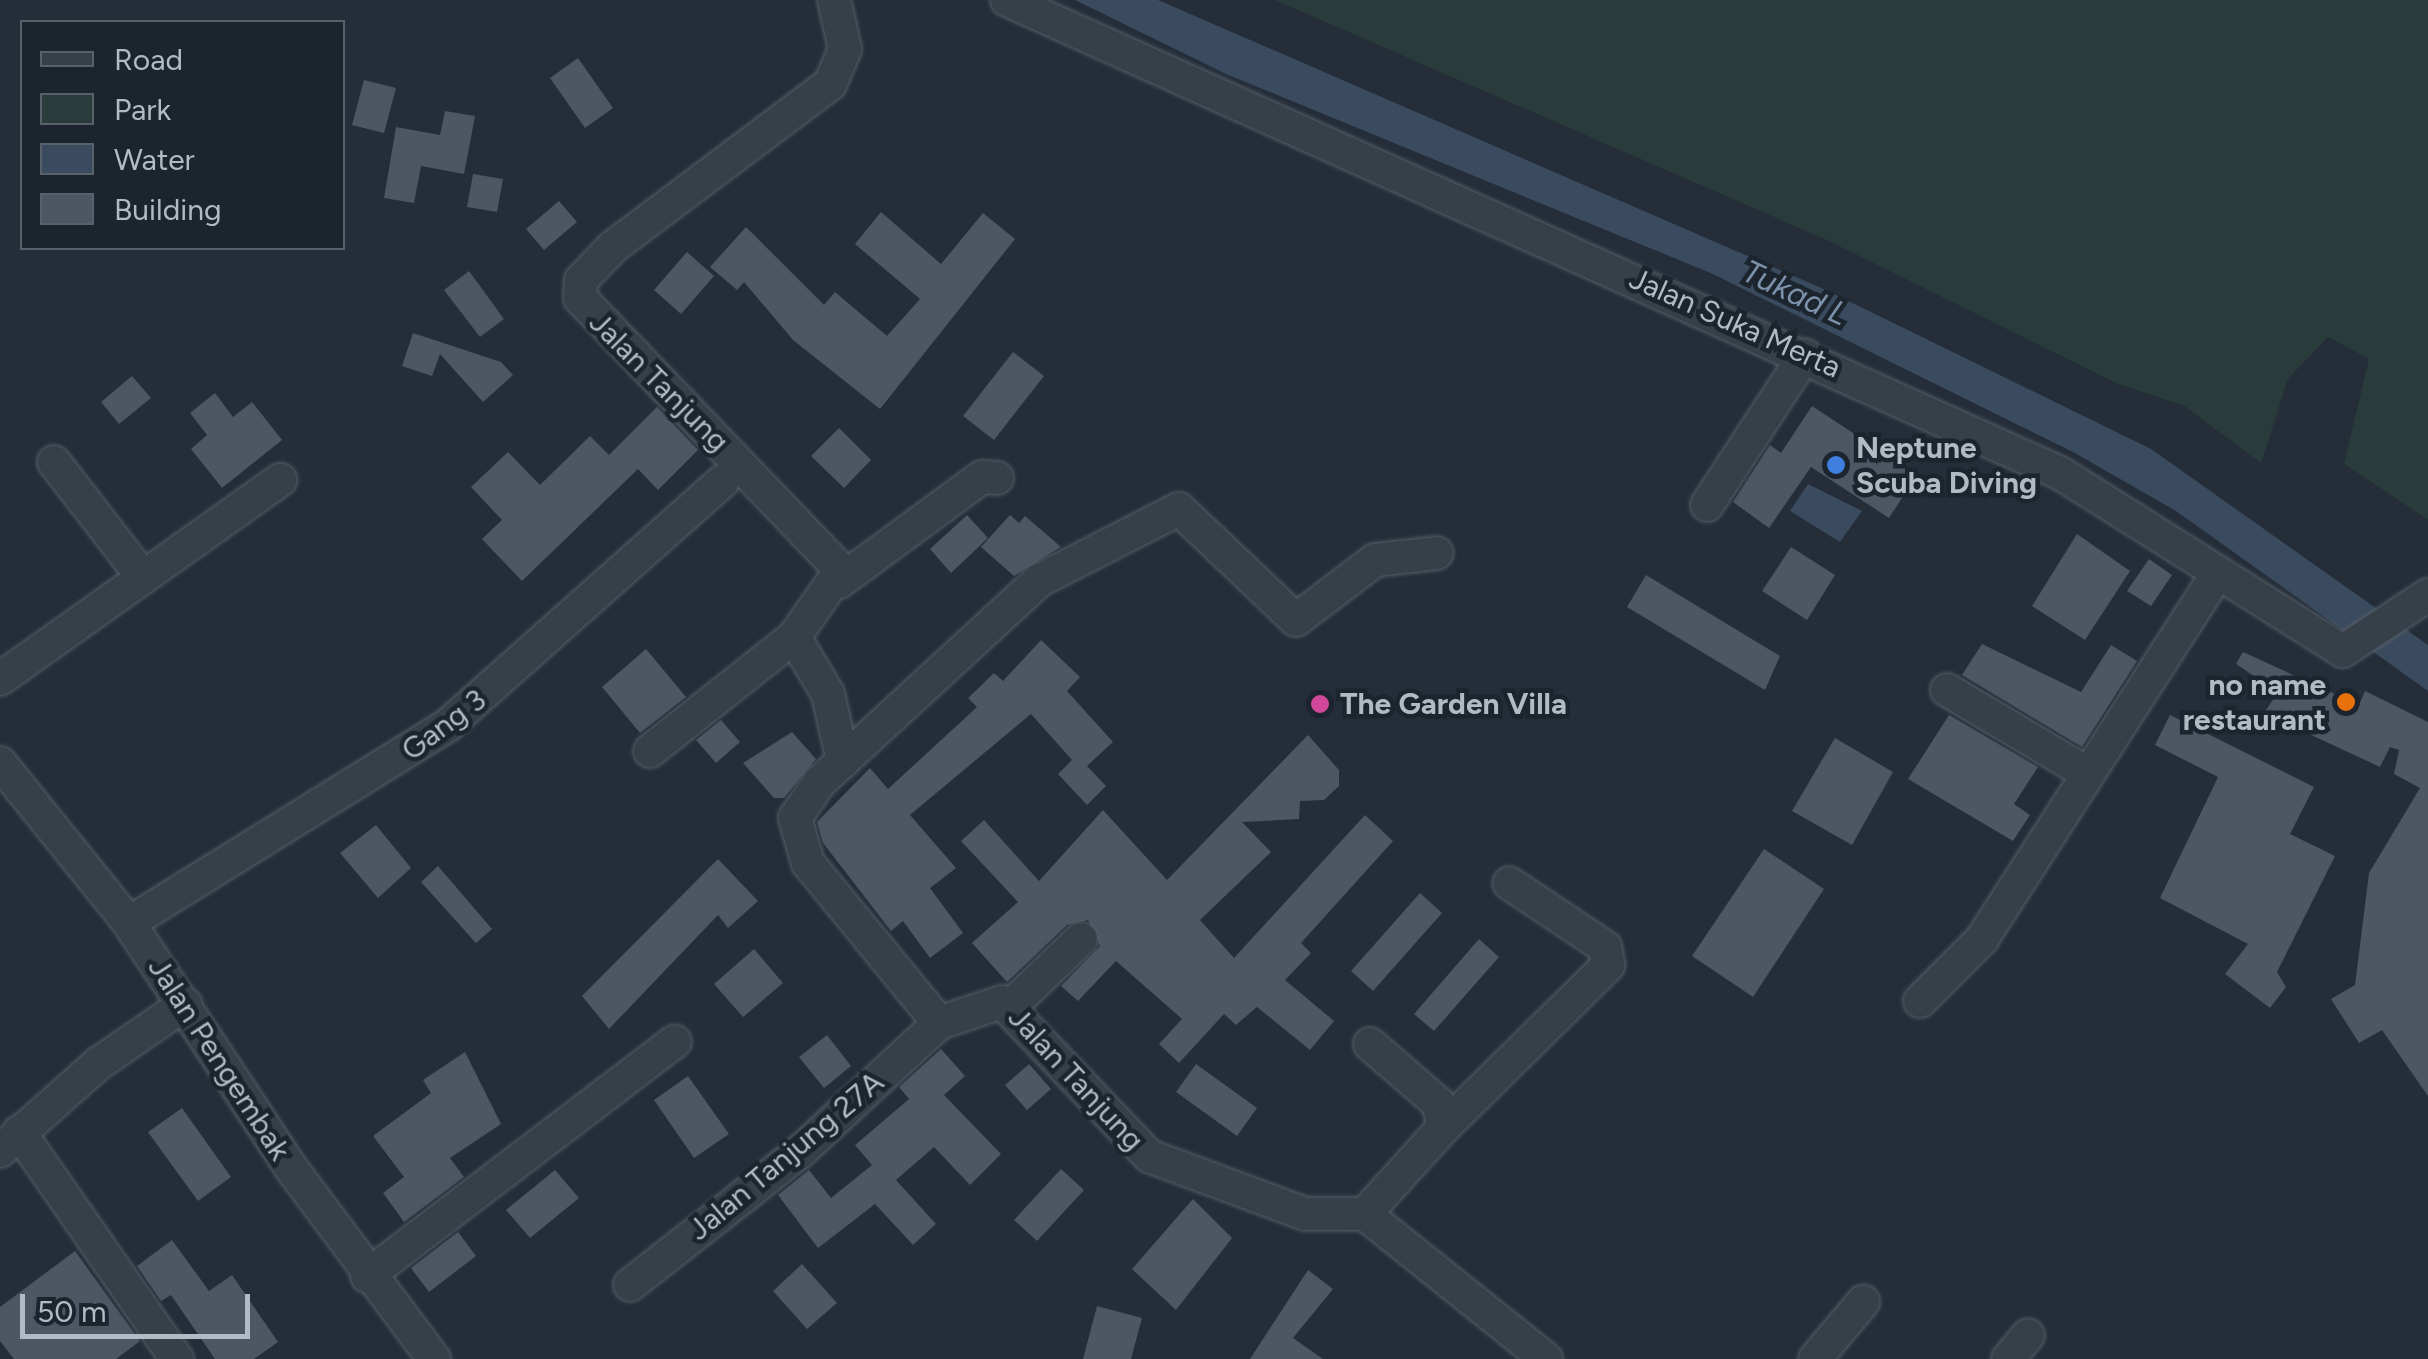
<!DOCTYPE html>
<style>
body{margin:0}
#map{position:relative;width:2428px;height:1359px;overflow:hidden;background:#242d38;font-family:Figtree,sans-serif}
div>[style]{position:absolute}
.green>*{inset:0;background:#293b3b}
.water>*{inset:0;background:#3a4b5f}
.building>*{inset:0;background:#4c5763}
.roads{filter:drop-shadow(0 0 2px #555d66) drop-shadow(0 0 2px #555d66)}
.street>*{height:32px;margin:-16px;padding:0 16px;transform-origin:16px;border-radius:16px;background:#373f48}
.dots>*{width:28px;height:28px;translate:-50% -50%;box-sizing:border-box;border:5px solid #1c242d;border-radius:50%}
span{translate:-50% -50%;white-space:nowrap;text-align:center;line-height:1.15;-webkit-text-stroke:9px #1c242d;paint-order:stroke}
.street-label{font-size:30px;color:#b2bac4}
.poi-label{font-size:30px;color:#b2bac4;font-weight:700}
.left{translate:0 -50%;text-align:left}
.right{translate:-100% -50%;text-align:right}
.water-label{font-size:32px;color:#7c91aa;font-style:italic}
.legend{position:absolute;left:20px;top:20px;width:325px;height:230px;box-sizing:border-box;background:#1c242d;border:2px solid #586069;margin:0;padding:12px 18px;list-style:none;font-size:30px;color:#b2bac4}
.legend li{display:flex;align-items:center;gap:20px;height:50px}
.legend b{width:50px;border:2px solid #586069}
.scale{position:absolute;left:20px;top:1294px;width:230px;height:45px;box-sizing:border-box;border:5px solid #b2bac4;border-top:0;padding-left:12px;font-size:30px;line-height:35px;white-space:nowrap;color:#b2bac4;-webkit-text-stroke:8px #1c242d;paint-order:stroke}
</style>
<div id="map">
<div class="green">
<div style="clip-path:polygon(1275px 0,2428px 0,2428px 520px,2344px 464px,2369px 359px,2328px 337px,2288px 379px,2261px 463px,2184px 406px,2116px 383px,1827px 240px)"></div>
</div>
<div class="water">
<div style="clip-path:polygon(1075px 0,1158px 0,1826px 290px,2151px 449px,2428px 645px,2428px 691px,2176px 511px,2073px 452px,1713px 274px,1226px 74px)"></div>
<div style="clip-path:polygon(1808px 484px,1862px 511px,1840px 542px,1790px 511px)"></div>
</div>
<div class="building">
<div style="clip-path:polygon(578px 58px,613px 108px,585px 128px,550px 78px)"></div>
<div style="clip-path:polygon(364px 80px,396px 88px,384px 133px,352px 125px)"></div>
<div style="clip-path:polygon(445px 111px,475px 116px,464px 174px,421px 166px,414px 203px,384px 198px,396px 127px,440px 135px)"></div>
<div style="clip-path:polygon(473px 174px,503px 179px,497px 212px,467px 207px)"></div>
<div style="clip-path:polygon(559px 201px,577px 222px,544px 250px,526px 229px)"></div>
<div style="clip-path:polygon(881px 212px,941px 264px,983px 213px,1015px 239px,880px 409px,793px 340px,744px 282px,737px 290px,710px 267px,746px 227px,824px 305px,835px 292px,887px 336px,920px 299px,855px 244px)"></div>
<div style="clip-path:polygon(687px 252px,714px 276px,681px 314px,654px 290px)"></div>
<div style="clip-path:polygon(469px 271px,504px 319px,480px 337px,444px 290px)"></div>
<div style="clip-path:polygon(413px 333px,501px 362px,513px 375px,483px 402px,440px 354px,432px 376px,402px 366px)"></div>
<div style="clip-path:polygon(1013px 352px,1044px 376px,994px 440px,963px 416px)"></div>
<div style="clip-path:polygon(132px 376px,151px 398px,119px 424px,101px 402px)"></div>
<div style="clip-path:polygon(215px 393px,233px 417px,252px 402px,282px 440px,222px 488px,191px 449px,207px 435px,190px 413px)"></div>
<div style="clip-path:polygon(1812px 406px,1917px 475px,1889px 518px,1811px 467px,1769px 528px,1733px 502px,1770px 445px,1781px 453px)"></div>
<div style="clip-path:polygon(657px 407px,698px 450px,658px 490px,638px 469px,522px 581px,482px 539px,502px 520px,471px 487px,508px 452px,540px 485px,590px 436px,609px 455px)"></div>
<div style="clip-path:polygon(839px 428px,871px 460px,844px 488px,811px 456px)"></div>
<div style="clip-path:polygon(967px 515px,988px 538px,951px 573px,930px 549px)"></div>
<div style="clip-path:polygon(1010px 515px,1019px 523px,1025px 516px,1061px 547px,1014px 576px,981px 547px)"></div>
<div style="clip-path:polygon(2077px 534px,2130px 571px,2085px 640px,2032px 606px)"></div>
<div style="clip-path:polygon(1791px 547px,1835px 575px,1807px 620px,1762px 591px)"></div>
<div style="clip-path:polygon(2149px 559px,2172px 575px,2151px 606px,2127px 591px)"></div>
<div style="clip-path:polygon(1646px 575px,1780px 656px,1765px 690px,1627px 607px)"></div>
<div style="clip-path:polygon(1041px 640px,1080px 677px,1067px 691px,1113px 742px,1087px 766px,1106px 786px,1087px 805px,1058px 774px,1072px 760px,1031px 714px,910px 815px,956px 868px,930px 888px,963px 933px,930px 958px,903px 921px,891px 931px,823px 843px,817px 822px,870px 768px,888px 789px,977px 707px,968px 698px,994px 673px,1003px 681px)"></div>
<div style="clip-path:polygon(1982px 644px,2081px 692px,2111px 645px,2137px 661px,2082px 747px,1962px 675px)"></div>
<div style="clip-path:polygon(646px 649px,686px 697px,640px 733px,602px 687px)"></div>
<div style="clip-path:polygon(2243px 652px,2359px 705px,2365px 691px,2428px 722px,2428px 1096px,2382px 1030px,2359px 1043px,2331px 999px,2355px 985px,2369px 873px,2420px 788px,2394px 774px,2399px 750px,2390px 747px,2380px 767px,2264px 713px,2278px 692px,2236px 664px)"></div>
<div style="clip-path:polygon(1949px 715px,2038px 767px,2014px 804px,2030px 815px,2013px 841px,1908px 779px)"></div>
<div style="clip-path:polygon(2170px 715px,2314px 787px,2290px 834px,2335px 856px,2277px 972px,2286px 987px,2270px 1008px,2225px 974px,2248px 944px,2160px 898px,2218px 777px,2155px 745px)"></div>
<div style="clip-path:polygon(721px 720px,740px 742px,716px 763px,696px 740px)"></div>
<div style="clip-path:polygon(792px 732px,816px 759px,784px 798px,774px 798px,743px 763px)"></div>
<div style="clip-path:polygon(1308px 735px,1339px 770px,1339px 786px,1324px 800px,1300px 801px,1299px 819px,1242px 822px,1271px 852px,1200px 920px,1234px 958px,1365px 815px,1393px 841px,1301px 943px,1311px 953px,1285px 980px,1334px 1021px,1310px 1050px,1257px 1007px,1236px 1025px,1224px 1014px,1179px 1063px,1159px 1044px,1182px 1019px,1116px 961px,1078px 1001px,1061px 986px,1100px 946px,1088px 920px,1067px 925px,1007px 982px,972px 943px,1018px 902px,961px 841px,984px 820px,1039px 881px,1103px 810px,1167px 880px)"></div>
<div style="clip-path:polygon(1835px 738px,1893px 772px,1852px 845px,1792px 811px)"></div>
<div style="clip-path:polygon(376px 825px,411px 868px,378px 898px,340px 853px)"></div>
<div style="clip-path:polygon(1764px 849px,1824px 889px,1753px 997px,1692px 956px)"></div>
<div style="clip-path:polygon(718px 859px,758px 901px,728px 928px,718px 915px,609px 1029px,582px 996px)"></div>
<div style="clip-path:polygon(438px 866px,492px 929px,476px 943px,421px 882px)"></div>
<div style="clip-path:polygon(1420px 893px,1442px 913px,1373px 991px,1351px 971px)"></div>
<div style="clip-path:polygon(1479px 939px,1499px 957px,1434px 1031px,1414px 1014px)"></div>
<div style="clip-path:polygon(754px 949px,783px 983px,743px 1017px,714px 984px)"></div>
<div style="clip-path:polygon(827px 1035px,851px 1066px,824px 1088px,799px 1057px)"></div>
<div style="clip-path:polygon(941px 1049px,965px 1076px,944px 1095px,1001px 1154px,970px 1185px,934px 1147px,896px 1180px,936px 1224px,913px 1245px,875px 1204px,818px 1248px,778px 1195px,809px 1170px,831px 1198px,872px 1165px,855px 1145px,909px 1099px,899px 1087px)"></div>
<div style="clip-path:polygon(465px 1052px,501px 1124px,450px 1158px,464px 1177px,404px 1222px,383px 1193px,404px 1177px,373px 1136px,431px 1093px,423px 1080px)"></div>
<div style="clip-path:polygon(1029px 1064px,1051px 1089px,1027px 1110px,1005px 1085px)"></div>
<div style="clip-path:polygon(1196px 1064px,1257px 1108px,1237px 1136px,1176px 1092px)"></div>
<div style="clip-path:polygon(688px 1076px,729px 1134px,694px 1158px,654px 1100px)"></div>
<div style="clip-path:polygon(182px 1108px,231px 1177px,198px 1201px,148px 1132px)"></div>
<div style="clip-path:polygon(1061px 1169px,1084px 1190px,1037px 1241px,1014px 1220px)"></div>
<div style="clip-path:polygon(555px 1170px,579px 1198px,530px 1238px,506px 1210px)"></div>
<div style="clip-path:polygon(1193px 1199px,1232px 1238px,1176px 1310px,1132px 1269px)"></div>
<div style="clip-path:polygon(458px 1232px,476px 1256px,429px 1292px,411px 1268px)"></div>
<div style="clip-path:polygon(172px 1240px,209px 1291px,232px 1275px,278px 1342px,254px 1359px,215px 1359px,171px 1295px,161px 1301px,137px 1266px)"></div>
<div style="clip-path:polygon(75px 1251px,140px 1341px,116px 1359px,14px 1359px,0 1341px,0 1307px)"></div>
<div style="clip-path:polygon(802px 1264px,837px 1303px,807px 1329px,773px 1291px)"></div>
<div style="clip-path:polygon(1308px 1270px,1333px 1289px,1293px 1338px,1323px 1359px,1250px 1359px)"></div>
<div style="clip-path:polygon(1097px 1306px,1142px 1318px,1131px 1359px,1083px 1359px)"></div>
</div>
<div class="roads">
<div class="street">
<div style="left:834px;top:0;width:50px;rotate:77.3deg"></div>
<div style="left:845px;top:49px;width:38px;rotate:113deg"></div>
<div style="left:830px;top:84px;width:271px;rotate:143.1deg"></div>
<div style="left:613px;top:247px;width:46px;rotate:134.1deg"></div>
<div style="left:581px;top:280px;width:18px;rotate:93deg"></div>
<div style="left:580px;top:298px;width:377px;rotate:46.2deg"></div>
<div style="left:841px;top:570px;width:82px;rotate:125deg"></div>
<div style="left:794px;top:637px;width:66px;rotate:59.2deg"></div>
<div style="left:828px;top:694px;width:69px;rotate:77.4deg"></div>
<div style="left:1007px;top:0;width:1154px;rotate:24.19deg"></div>
<div style="left:2060px;top:473px;width:334px;rotate:32.2deg"></div>
<div style="left:2343px;top:651px;width:102px;rotate:-33.4deg"></div>
<div style="left:54px;top:462px;width:145px;rotate:52.3deg"></div>
<div style="left:1707px;top:505px;width:179px;rotate:-56.8deg"></div>
<div style="left:839px;top:582px;width:177px;rotate:-36.3deg"></div>
<div style="left:982px;top:477px;width:15px;rotate:4deg"></div>
<div style="left:0;top:679px;width:344px;rotate:-35.4deg"></div>
<div style="left:1947px;top:690px;width:161px;rotate:30.7deg"></div>
<div style="left:650px;top:751px;width:184px;rotate:-38.4deg"></div>
<div style="left:0;top:763px;width:206px;rotate:51.1deg"></div>
<div style="left:129px;top:923px;width:299px;rotate:56.5deg"></div>
<div style="left:294px;top:1172px;width:234px;rotate:53.2deg"></div>
<div style="left:129px;top:923px;width:375px;rotate:-31.8deg"></div>
<div style="left:448px;top:725px;width:368px;rotate:-41.6deg"></div>
<div style="left:1920px;top:1001px;width:88px;rotate:-45deg"></div>
<div style="left:1982px;top:939px;width:435px;rotate:-57.2deg"></div>
<div style="left:1011px;top:1006px;width:97px;rotate:-43.7deg"></div>
<div style="left:939px;top:1023px;width:207px;rotate:-129.3deg"></div>
<div style="left:808px;top:863px;width:47px;rotate:-106.1deg"></div>
<div style="left:795px;top:818px;width:42px;rotate:-55.6deg"></div>
<div style="left:819px;top:783px;width:300px;rotate:-42.6deg"></div>
<div style="left:1040px;top:580px;width:156px;rotate:-27.1deg"></div>
<div style="left:1179px;top:509px;width:161px;rotate:43.5deg"></div>
<div style="left:1296px;top:620px;width:99px;rotate:-37.2deg"></div>
<div style="left:1375px;top:560px;width:62px;rotate:-6.4deg"></div>
<div style="left:1444px;top:1127px;width:231px;rotate:-44.6deg"></div>
<div style="left:1608px;top:965px;width:18px;rotate:-99deg"></div>
<div style="left:1605px;top:947px;width:115px;rotate:-146.3deg"></div>
<div style="left:19px;top:1132px;width:277px;rotate:55.2deg"></div>
<div style="left:0;top:1151px;width:131px;rotate:-41.6deg"></div>
<div style="left:98px;top:1064px;width:106px;rotate:-34.6deg"></div>
<div style="left:1365px;top:1214px;width:118px;rotate:-47.8deg"></div>
<div style="left:1444px;top:1127px;width:25px;rotate:-104deg"></div>
<div style="left:1438px;top:1103px;width:90px;rotate:-139.1deg"></div>
<div style="left:367px;top:1276px;width:387px;rotate:-37.3deg"></div>
<div style="left:630px;top:1285px;width:219px;rotate:-38.1deg"></div>
<div style="left:802px;top:1150px;width:187px;rotate:-42.8deg"></div>
<div style="left:939px;top:1023px;width:66px;rotate:-18.4deg"></div>
<div style="left:1002px;top:1002px;width:213px;rotate:46.3deg"></div>
<div style="left:1149px;top:1156px;width:166px;rotate:20.4deg"></div>
<div style="left:1305px;top:1214px;width:60px"></div>
<div style="left:1365px;top:1214px;width:232px;rotate:38.7deg"></div>
<div style="left:1815px;top:1359px;width:75px;rotate:-49.9deg"></div>
<div style="left:2008px;top:1359px;width:31px;rotate:-50deg"></div>
</div>
</div>
<div class="dots">
<div style="left:1836px;top:465px;background:#3f7fe0"></div>
<div style="left:2346px;top:702px;background:#e8710a"></div>
<div style="left:1320px;top:704px;background:#d1479c"></div>
</div>
<div class="street-label">
<span style="left:1735px;top:323px;rotate:24deg">Jalan Suka Merta</span>
<span style="left:659px;top:382px;rotate:45deg">Jalan Tanjung</span>
<span style="left:444px;top:725px;rotate:-37deg">Gang 3</span>
<span style="left:219px;top:1059px;rotate:57deg">Jalan Pengembak</span>
<span style="left:1076px;top:1079px;rotate:47deg">Jalan Tanjung</span>
<span style="left:786px;top:1156px;rotate:-40deg">Jalan Tanjung 27A</span>
</div>
<div class="poi-label">
<span class="left" style="left:1856px;top:465px">Neptune<br>Scuba Diving</span>
<span class="right" style="left:2326px;top:702px">no name<br>restaurant</span>
<span class="left" style="left:1340px;top:704px">The Garden Villa</span>
</div>
<div class="water-label">
<span style="left:1795px;top:293px;rotate:25deg">Tukad L</span>
</div>
<ul class="legend">
<li><b style="height:12px;background:#373f48"></b>Road</li>
<li><b style="height:28px;background:#293b3b"></b>Park</li>
<li><b style="height:28px;background:#3a4b5f"></b>Water</li>
<li><b style="height:28px;background:#4c5763"></b>Building</li>
</ul>
<div class="scale">50 m</div>
</div>
